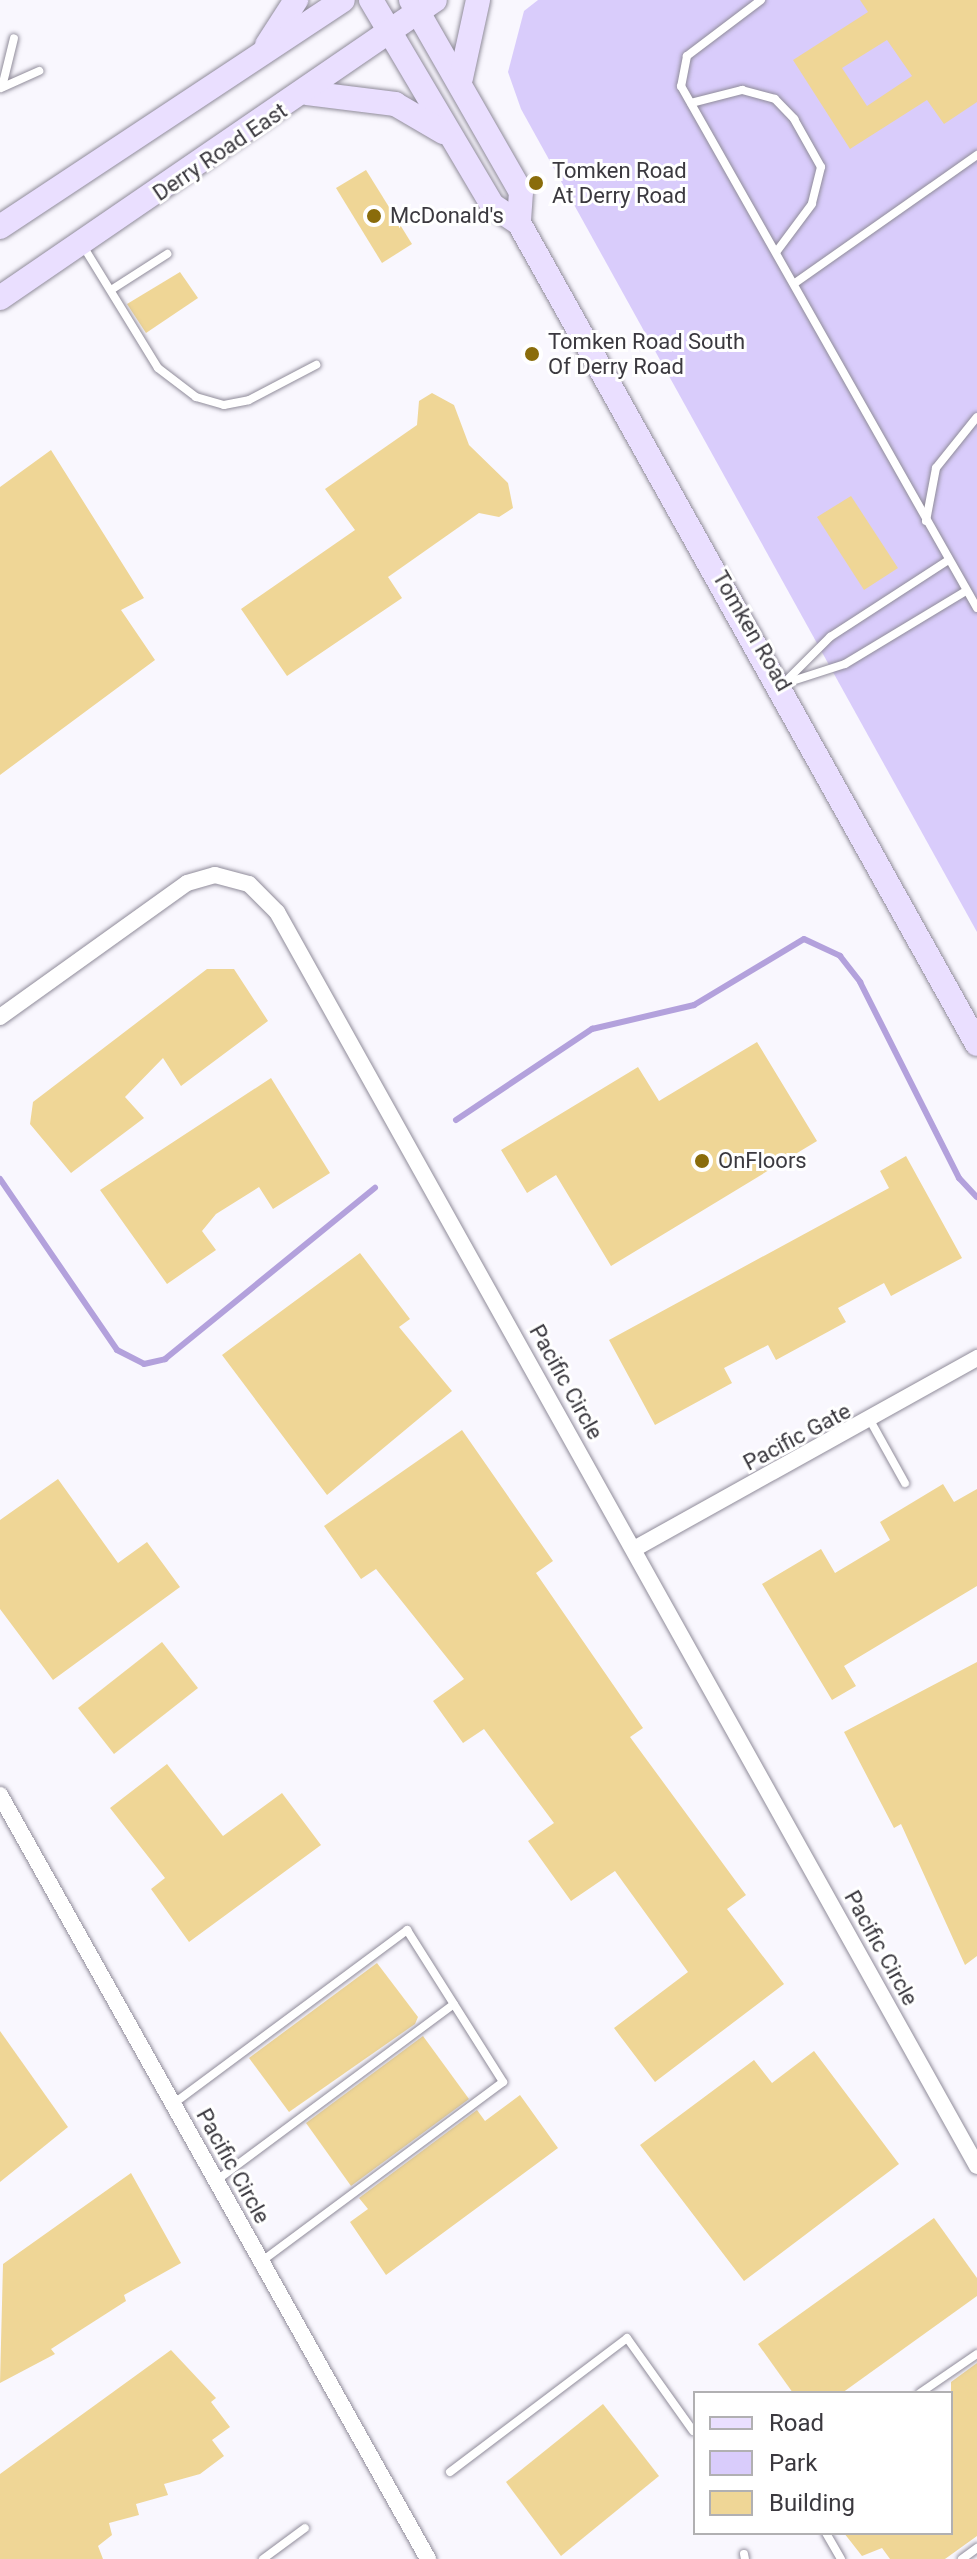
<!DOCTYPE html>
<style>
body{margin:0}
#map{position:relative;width:977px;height:2559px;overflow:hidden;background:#f9f7fe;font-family:Roboto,sans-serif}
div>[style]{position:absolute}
.green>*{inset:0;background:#d9ccfb}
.stream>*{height:6px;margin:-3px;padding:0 3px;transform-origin:3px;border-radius:3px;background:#b3a1dc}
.building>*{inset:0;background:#efd696}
.roads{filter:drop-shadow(0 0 2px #908c9a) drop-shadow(0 0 2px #908c9a)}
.service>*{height:8px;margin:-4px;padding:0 4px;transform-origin:4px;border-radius:4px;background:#fff}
.minor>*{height:16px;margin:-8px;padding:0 8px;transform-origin:8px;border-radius:8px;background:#fff}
.secondary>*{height:24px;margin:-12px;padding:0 12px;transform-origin:12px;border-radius:12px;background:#eadfff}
.dots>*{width:22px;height:22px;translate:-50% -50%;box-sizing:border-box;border:4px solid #fff;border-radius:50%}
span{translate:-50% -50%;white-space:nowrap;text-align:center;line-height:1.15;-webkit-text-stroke:6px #fff;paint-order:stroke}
.street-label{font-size:22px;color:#3b393f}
.poi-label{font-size:22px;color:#3b393f}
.left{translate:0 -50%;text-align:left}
.legend{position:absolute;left:693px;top:2391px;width:260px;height:144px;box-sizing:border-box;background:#fff;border:2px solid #b1b0b2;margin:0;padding:10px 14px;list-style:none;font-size:24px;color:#3b393f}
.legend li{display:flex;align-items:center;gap:16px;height:40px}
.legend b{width:40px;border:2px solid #b1b0b2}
</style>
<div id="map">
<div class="green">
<div style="clip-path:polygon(538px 0,977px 0,977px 932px,521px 109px,508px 72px,524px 11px)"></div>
</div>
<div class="stream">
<div style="left:456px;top:1120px;width:164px;rotate:-33.8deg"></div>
<div style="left:592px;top:1029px;width:105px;rotate:-13.2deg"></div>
<div style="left:694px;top:1005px;width:128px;rotate:-31deg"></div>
<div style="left:804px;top:939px;width:40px;rotate:25deg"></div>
<div style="left:840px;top:956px;width:33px;rotate:52deg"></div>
<div style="left:860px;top:982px;width:220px;rotate:63.2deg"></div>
<div style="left:959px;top:1178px;width:26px;rotate:47deg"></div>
<div style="left:0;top:1179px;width:207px;rotate:55.6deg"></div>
<div style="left:117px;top:1350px;width:30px;rotate:27deg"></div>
<div style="left:144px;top:1364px;width:22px;rotate:-13deg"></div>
<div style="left:165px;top:1359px;width:271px;rotate:-39.2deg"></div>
</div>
<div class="building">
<div style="clip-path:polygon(evenodd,860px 0,977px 0,977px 102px,944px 124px,927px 100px,850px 149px,793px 60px,868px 12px,860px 0,887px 40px,912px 76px,867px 106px,842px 68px,887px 40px)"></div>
<div style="clip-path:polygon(366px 170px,412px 244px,382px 263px,336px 188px)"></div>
<div style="clip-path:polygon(180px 272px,198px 298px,146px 333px,127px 304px)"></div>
<div style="clip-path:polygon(432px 393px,454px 405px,469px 445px,508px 483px,513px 508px,499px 517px,479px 513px,388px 577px,402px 598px,287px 676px,241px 609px,355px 530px,325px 489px,417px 425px,419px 401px)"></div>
<div style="clip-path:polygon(51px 450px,144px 598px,121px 610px,155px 660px,0 775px,0 487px)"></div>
<div style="clip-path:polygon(851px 496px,898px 568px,864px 590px,817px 517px)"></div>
<div style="clip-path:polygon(207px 969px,234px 969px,268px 1021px,181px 1086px,163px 1058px,125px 1097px,144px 1118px,71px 1173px,30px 1124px,33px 1102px)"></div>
<div style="clip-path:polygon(757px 1042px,817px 1141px,611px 1266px,556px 1175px,527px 1193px,501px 1150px,638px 1067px,659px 1101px)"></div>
<div style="clip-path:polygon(271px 1078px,330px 1173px,273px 1209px,259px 1187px,216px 1214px,202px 1231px,216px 1250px,167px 1284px,100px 1190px)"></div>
<div style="clip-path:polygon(906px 1156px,962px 1258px,891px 1296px,884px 1283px,838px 1308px,846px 1322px,776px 1360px,768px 1345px,724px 1368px,732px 1383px,655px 1425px,609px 1340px,889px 1188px,880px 1171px)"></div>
<div style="clip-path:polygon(360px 1253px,410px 1319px,399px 1327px,452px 1391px,327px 1495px,222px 1355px)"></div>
<div style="clip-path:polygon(462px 1430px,553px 1561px,536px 1573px,643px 1728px,630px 1737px,746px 1895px,727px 1909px,784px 1984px,655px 2082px,614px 2028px,688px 1972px,615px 1871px,571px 1901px,528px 1841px,554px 1823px,484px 1729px,463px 1743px,433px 1701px,464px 1679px,376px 1569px,361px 1579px,324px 1526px)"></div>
<div style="clip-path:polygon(58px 1479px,118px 1563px,147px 1542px,180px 1587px,53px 1680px,0 1609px,0 1520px)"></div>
<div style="clip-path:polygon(943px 1484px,954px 1502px,977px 1489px,977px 1586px,844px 1666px,856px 1686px,832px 1700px,762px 1584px,821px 1549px,835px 1573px,890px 1540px,880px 1522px)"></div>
<div style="clip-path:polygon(162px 1642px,198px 1688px,114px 1754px,78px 1708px)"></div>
<div style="clip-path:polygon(977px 1662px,977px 1956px,965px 1965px,901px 1824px,894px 1828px,844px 1732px)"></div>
<div style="clip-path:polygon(167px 1764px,223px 1836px,282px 1793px,321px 1845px,189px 1942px,151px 1889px,165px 1878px,110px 1808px)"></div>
<div style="clip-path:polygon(377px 1963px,418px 2017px,415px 2024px,289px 2112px,249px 2058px)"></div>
<div style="clip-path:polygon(0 2031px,68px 2127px,0 2182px)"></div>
<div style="clip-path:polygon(423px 2036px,469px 2099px,351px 2186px,306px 2123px)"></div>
<div style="clip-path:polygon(814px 2051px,899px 2164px,744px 2281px,640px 2145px,754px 2060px,772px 2083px)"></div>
<div style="clip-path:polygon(520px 2095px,558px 2148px,386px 2275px,350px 2222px,368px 2209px,359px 2198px,477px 2110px,485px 2121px)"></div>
<div style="clip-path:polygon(131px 2173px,181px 2263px,124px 2295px,126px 2301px,51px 2349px,55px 2354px,0 2383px,3px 2264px)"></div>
<div style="clip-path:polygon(934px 2218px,977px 2278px,977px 2296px,842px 2393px,793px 2393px,758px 2344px)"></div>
<div style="clip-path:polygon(171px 2350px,216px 2398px,211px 2402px,230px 2427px,212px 2440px,224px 2456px,200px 2474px,164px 2484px,168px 2495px,136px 2504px,139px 2515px,109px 2523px,112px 2535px,98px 2546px,103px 2559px,0 2559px,0 2474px)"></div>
<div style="clip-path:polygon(977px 2363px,977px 2536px,945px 2559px,890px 2559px,882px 2548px,862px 2556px,844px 2533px,951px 2533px,951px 2382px)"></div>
<div style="clip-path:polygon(603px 2404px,659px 2476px,561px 2556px,506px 2482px)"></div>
</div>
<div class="roads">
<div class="service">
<div style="left:761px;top:0;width:93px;rotate:142.9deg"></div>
<div style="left:687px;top:56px;width:31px;rotate:101deg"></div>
<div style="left:681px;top:86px;width:600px;rotate:60.44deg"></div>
<div style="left:2px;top:87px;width:50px;rotate:-76.2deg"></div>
<div style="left:1px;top:88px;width:42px;rotate:-24.1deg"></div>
<div style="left:691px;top:103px;width:53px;rotate:-14.3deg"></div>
<div style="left:742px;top:90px;width:34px;rotate:15deg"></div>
<div style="left:775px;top:99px;width:28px;rotate:46deg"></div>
<div style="left:794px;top:119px;width:55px;rotate:60.6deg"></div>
<div style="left:821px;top:167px;width:38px;rotate:104deg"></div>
<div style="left:812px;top:204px;width:59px;rotate:126.7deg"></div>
<div style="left:83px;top:246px;width:143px;rotate:58.4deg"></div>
<div style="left:158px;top:368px;width:48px;rotate:37.3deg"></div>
<div style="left:196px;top:397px;width:29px;rotate:16deg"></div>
<div style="left:224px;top:405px;width:25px;rotate:-11deg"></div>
<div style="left:249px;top:400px;width:76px;rotate:-27.6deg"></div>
<div style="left:795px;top:283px;width:223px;rotate:-35.1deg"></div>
<div style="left:111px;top:290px;width:67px;rotate:-32.7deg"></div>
<div style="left:926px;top:521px;width:54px;rotate:-79.3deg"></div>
<div style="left:936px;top:468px;width:65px;rotate:-51.2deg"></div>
<div style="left:785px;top:682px;width:64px;rotate:-45deg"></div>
<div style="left:830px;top:637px;width:140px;rotate:-33deg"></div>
<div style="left:783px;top:684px;width:65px;rotate:-17.9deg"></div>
<div style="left:845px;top:664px;width:141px;rotate:-31.1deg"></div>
<div style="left:871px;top:1422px;width:70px;rotate:60.9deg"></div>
<div style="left:173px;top:2104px;width:292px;rotate:-36.6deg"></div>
<div style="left:407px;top:1930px;width:180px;rotate:57.7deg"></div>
<div style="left:503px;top:2082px;width:300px;rotate:143.4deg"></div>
<div style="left:217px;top:2180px;width:295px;rotate:-36.6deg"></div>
<div style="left:920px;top:2393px;width:69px;rotate:-34.4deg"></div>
<div style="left:450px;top:2472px;width:222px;rotate:-37.1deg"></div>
<div style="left:627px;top:2338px;width:114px;rotate:54.6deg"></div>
<div style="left:826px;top:2533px;width:30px;rotate:60deg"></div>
<div style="left:744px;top:2554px;width:5px;rotate:79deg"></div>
<div style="left:263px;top:2559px;width:52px;rotate:-36.4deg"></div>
<div style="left:962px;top:2559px;width:19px;rotate:-36deg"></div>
</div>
<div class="minor">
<div style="left:0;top:1017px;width:230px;rotate:-35.6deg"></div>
<div style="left:187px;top:883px;width:29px;rotate:-16deg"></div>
<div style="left:215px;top:875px;width:35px;rotate:15deg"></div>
<div style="left:249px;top:884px;width:40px;rotate:45deg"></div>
<div style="left:277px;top:912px;width:1436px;rotate:60.83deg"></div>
<div style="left:634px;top:1549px;width:393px;rotate:-29.1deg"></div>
<div style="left:0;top:1795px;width:876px;rotate:60.74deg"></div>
</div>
<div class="secondary">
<div style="left:371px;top:0;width:238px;rotate:59.4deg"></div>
<div style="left:492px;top:205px;width:32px;rotate:34deg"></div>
<div style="left:519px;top:223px;width:940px;rotate:60.84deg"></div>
<div style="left:411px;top:0;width:221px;rotate:60.2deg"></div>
<div style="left:521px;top:192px;width:31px;rotate:94deg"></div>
<div style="left:267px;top:45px;width:54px;rotate:-57.2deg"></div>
<div style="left:461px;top:78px;width:80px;rotate:-77.7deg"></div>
<div style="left:307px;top:93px;width:89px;rotate:7.1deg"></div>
<div style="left:395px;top:104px;width:56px;rotate:30.3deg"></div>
<div style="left:0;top:227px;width:411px;rotate:-33.5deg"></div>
<div style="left:0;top:298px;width:527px;rotate:-34.41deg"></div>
</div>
</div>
<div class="dots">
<div style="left:536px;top:183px;background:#8a6c0b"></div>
<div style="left:374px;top:216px;background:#8a6c0b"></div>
<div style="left:532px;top:354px;background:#8a6c0b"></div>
<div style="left:702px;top:1161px;background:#8a6c0b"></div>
</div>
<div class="street-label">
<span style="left:220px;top:152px;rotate:-34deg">Derry Road East</span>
<span style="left:752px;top:631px;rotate:60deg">Tomken Road</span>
<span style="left:566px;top:1382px;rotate:61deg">Pacific Circle</span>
<span style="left:797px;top:1437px;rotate:-28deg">Pacific Gate</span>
<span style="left:881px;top:1948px;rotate:61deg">Pacific Circle</span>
<span style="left:233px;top:2166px;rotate:61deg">Pacific Circle</span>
</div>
<div class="poi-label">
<span class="left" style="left:552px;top:183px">Tomken Road<br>At Derry Road</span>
<span class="left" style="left:390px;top:216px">McDonald's</span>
<span class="left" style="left:548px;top:354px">Tomken Road South<br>Of Derry Road</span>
<span class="left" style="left:718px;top:1161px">OnFloors</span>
</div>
<ul class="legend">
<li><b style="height:10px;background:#eadfff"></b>Road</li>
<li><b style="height:22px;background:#d9ccfb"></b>Park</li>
<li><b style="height:22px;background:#efd696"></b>Building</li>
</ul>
</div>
